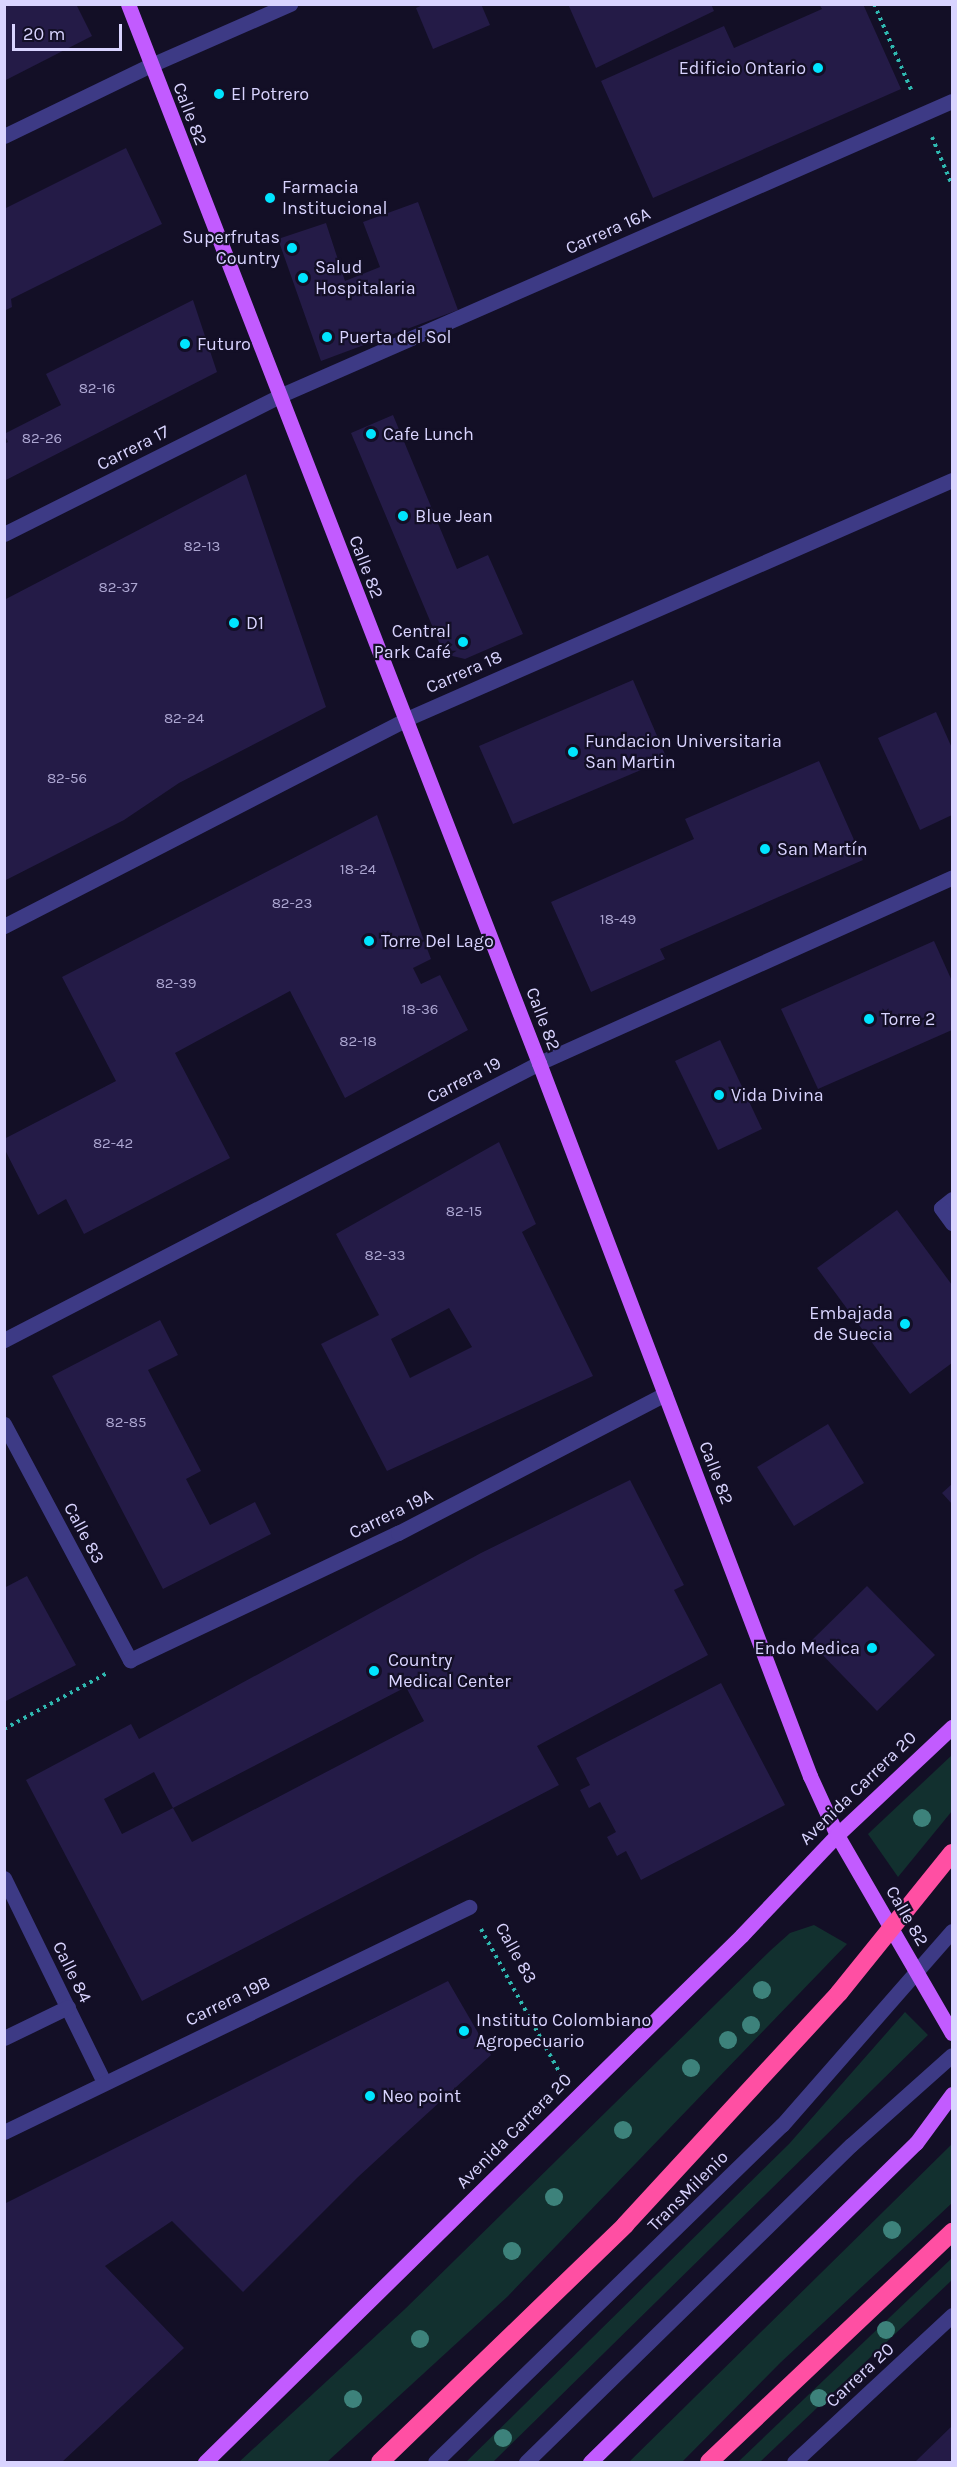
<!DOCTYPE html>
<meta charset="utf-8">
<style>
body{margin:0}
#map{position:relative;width:957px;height:2467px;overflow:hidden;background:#130f26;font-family:Karla,sans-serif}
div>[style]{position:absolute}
.green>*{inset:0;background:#12302f}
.building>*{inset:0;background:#241b47}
.path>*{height:4px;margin-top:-2px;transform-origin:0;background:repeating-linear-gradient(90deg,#2fb8b0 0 3px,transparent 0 7.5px)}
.minor>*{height:15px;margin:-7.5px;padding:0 7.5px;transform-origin:7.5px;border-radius:7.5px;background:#3d3a85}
.major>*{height:15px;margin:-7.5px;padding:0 7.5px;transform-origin:7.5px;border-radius:7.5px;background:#c25bff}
.highway>*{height:18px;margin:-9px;padding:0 9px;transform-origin:9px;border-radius:9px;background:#ff4fa3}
.trees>*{width:18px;height:18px;margin:-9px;border-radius:50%;background:#3d827b}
.dots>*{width:16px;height:16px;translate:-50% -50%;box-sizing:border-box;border:3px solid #130f26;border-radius:50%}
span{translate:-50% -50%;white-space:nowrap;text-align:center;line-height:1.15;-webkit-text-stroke:4.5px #130f26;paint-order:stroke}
.number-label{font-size:15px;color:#aca6d1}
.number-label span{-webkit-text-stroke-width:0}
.poi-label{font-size:18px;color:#d9d4ff}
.right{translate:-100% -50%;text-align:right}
.left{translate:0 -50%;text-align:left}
.street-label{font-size:18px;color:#d9d4ff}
.frame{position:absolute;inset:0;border:6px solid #d9d4ff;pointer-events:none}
.scale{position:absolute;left:12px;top:24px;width:110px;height:27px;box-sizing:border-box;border:3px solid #d9d4ff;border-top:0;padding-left:8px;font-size:18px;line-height:21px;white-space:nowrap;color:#d9d4ff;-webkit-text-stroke:4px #130f26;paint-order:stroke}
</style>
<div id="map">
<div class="green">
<div style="clip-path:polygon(952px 1755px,952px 1811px,898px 1877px,868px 1834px)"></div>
<div style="clip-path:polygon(814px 1925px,847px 1944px,507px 2297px,327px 2462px,239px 2462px,405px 2309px,771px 1950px,790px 1933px)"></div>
<div style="clip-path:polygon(905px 2012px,928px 2035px,493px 2462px,466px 2462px,789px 2144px)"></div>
<div style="clip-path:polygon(952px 2144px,952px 2203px,780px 2363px,682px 2462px,629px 2462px)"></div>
<div style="clip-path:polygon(952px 2258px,952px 2280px,760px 2462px,738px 2462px)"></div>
</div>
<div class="building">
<div style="clip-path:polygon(4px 4px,76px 4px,92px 36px,4px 81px)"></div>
<div style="clip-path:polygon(425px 4px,481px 4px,490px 25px,433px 49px,416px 8px)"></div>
<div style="clip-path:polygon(568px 4px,711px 4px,714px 11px,596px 68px)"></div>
<div style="clip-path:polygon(819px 4px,863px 4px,901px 89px,653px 198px,601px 81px,724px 26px,734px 48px,822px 9px)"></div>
<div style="clip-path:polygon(126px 148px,162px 224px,11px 299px,12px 307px,4px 311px,4px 209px)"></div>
<div style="clip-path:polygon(418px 202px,458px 310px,321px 361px,278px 239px,326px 223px,345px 281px,380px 267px,363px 222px)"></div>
<div style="clip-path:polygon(193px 300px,217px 372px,4px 481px,4px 444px,8px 442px,4px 434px,61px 405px,46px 374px)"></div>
<div style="clip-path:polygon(393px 415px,457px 569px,488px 555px,523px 634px,465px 659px,444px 654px,351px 433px)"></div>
<div style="clip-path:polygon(246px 474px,326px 707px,179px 783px,124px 820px,4px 881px,4px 600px)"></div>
<div style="clip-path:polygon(633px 680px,667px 759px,513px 824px,479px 746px)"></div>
<div style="clip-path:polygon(936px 712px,952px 748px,952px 815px,920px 830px,878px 738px)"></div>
<div style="clip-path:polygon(819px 761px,863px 860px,660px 949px,665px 959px,591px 992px,551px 902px,694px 839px,685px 819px)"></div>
<div style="clip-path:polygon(377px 815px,431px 959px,413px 968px,421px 984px,440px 975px,468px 1030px,345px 1098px,290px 991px,175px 1053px,230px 1158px,84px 1234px,66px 1199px,38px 1215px,4px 1148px,4px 1139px,116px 1081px,62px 977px)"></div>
<div style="clip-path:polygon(934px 941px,952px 981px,952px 1030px,818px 1089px,781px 1009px)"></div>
<div style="clip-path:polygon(720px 1040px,762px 1129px,718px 1150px,675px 1061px)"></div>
<div style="clip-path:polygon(evenodd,499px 1142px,536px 1224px,522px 1232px,593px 1376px,387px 1471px,321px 1344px,379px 1315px,336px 1234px,499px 1142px,449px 1308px,472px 1347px,410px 1378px,391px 1339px,449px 1308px)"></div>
<div style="clip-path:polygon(897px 1210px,952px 1285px,952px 1363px,910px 1394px,817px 1268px)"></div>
<div style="clip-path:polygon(160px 1320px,178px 1355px,148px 1370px,201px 1471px,186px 1479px,210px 1525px,255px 1502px,271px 1534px,163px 1589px,52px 1376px)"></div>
<div style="clip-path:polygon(828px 1424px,864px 1483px,794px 1526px,757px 1467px)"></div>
<div style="clip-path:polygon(evenodd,630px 1480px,684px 1585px,674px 1590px,708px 1655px,537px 1746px,559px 1785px,142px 2001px,26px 1780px,131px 1724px,139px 1739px,481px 1553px,630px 1480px,406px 1687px,424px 1721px,192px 1842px,173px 1808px,406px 1687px,630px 1480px,154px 1772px,173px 1808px,122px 1834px,104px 1799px,154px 1772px)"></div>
<div style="clip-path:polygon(952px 1484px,952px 1504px,942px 1493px)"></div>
<div style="clip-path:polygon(27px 1576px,76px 1665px,4px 1702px,4px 1588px)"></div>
<div style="clip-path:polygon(867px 1586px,935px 1655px,877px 1711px,810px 1642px)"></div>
<div style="clip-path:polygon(721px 1683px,785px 1805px,641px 1880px,626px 1851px,617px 1856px,607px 1837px,616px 1832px,600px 1802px,589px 1808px,580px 1790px,590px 1785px,576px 1758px)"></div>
<div style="clip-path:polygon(448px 1981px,491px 2055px,358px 2177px,243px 2292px,172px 2221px,105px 2266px,184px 2348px,62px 2462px,4px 2462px,4px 2204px)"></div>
<div style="clip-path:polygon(952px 2426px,952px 2462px,915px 2462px)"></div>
</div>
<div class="path">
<div style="left:874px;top:4px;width:96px;rotate:66.6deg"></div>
<div style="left:932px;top:137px;width:52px;rotate:67.4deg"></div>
<div style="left:4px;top:1729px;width:117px;rotate:-28.5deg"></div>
<div style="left:481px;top:1929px;width:166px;rotate:61.3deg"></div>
</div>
<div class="minor">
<div style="left:4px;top:136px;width:163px;rotate:-25.8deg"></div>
<div style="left:151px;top:65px;width:152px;rotate:-23.7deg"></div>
<div style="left:4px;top:534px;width:308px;rotate:-26.6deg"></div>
<div style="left:279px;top:396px;width:735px;rotate:-23.67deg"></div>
<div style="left:4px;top:926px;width:450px;rotate:-27.2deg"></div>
<div style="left:404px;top:720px;width:598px;rotate:-23.65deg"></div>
<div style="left:952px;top:1199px;width:14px;rotate:141deg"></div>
<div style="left:941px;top:1208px;width:19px;rotate:54deg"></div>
<div style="left:4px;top:1340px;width:602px;rotate:-27.37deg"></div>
<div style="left:539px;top:1063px;width:453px;rotate:-24.2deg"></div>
<div style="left:4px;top:1424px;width:268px;rotate:61.9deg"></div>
<div style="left:130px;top:1660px;width:297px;rotate:-25.4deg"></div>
<div style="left:398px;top:1533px;width:301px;rotate:-27.5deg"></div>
<div style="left:4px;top:1878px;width:227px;rotate:63.9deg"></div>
<div style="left:4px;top:2038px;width:71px;rotate:-25.8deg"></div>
<div style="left:4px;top:2132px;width:517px;rotate:-25.82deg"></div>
<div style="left:435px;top:2462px;width:484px;rotate:-44.2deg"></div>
<div style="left:782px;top:2125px;width:258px;rotate:-48.8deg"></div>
<div style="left:526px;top:2462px;width:454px;rotate:-44.3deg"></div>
<div style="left:851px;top:2145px;width:135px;rotate:-41.7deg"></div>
<div style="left:794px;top:2462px;width:216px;rotate:-42.9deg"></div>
</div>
<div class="major">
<div style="left:128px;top:4px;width:1136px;rotate:68.79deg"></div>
<div style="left:539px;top:1063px;width:763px;rotate:69.19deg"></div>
<div style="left:810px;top:1776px;width:65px;rotate:65.4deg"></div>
<div style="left:837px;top:1835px;width:229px;rotate:59.9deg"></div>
<div style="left:205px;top:2462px;width:752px;rotate:-44.46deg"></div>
<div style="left:742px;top:1935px;width:138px;rotate:-46.5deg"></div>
<div style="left:837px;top:1835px;width:158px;rotate:-43.2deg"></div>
<div style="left:590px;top:2462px;width:456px;rotate:-44.4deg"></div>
<div style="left:916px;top:2143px;width:61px;rotate:-53.7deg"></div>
</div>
<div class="highway">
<div style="left:380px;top:2462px;width:341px;rotate:-44deg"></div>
<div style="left:625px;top:2225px;width:316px;rotate:-47.3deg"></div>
<div style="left:839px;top:1993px;width:180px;rotate:-51.1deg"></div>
<div style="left:709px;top:2462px;width:335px;rotate:-43.4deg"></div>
</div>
<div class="trees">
<div style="left:922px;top:1818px"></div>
<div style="left:762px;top:1990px"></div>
<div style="left:751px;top:2025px"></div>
<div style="left:728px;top:2040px"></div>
<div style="left:691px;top:2068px"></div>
<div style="left:623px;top:2130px"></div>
<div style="left:554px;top:2197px"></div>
<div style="left:892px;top:2230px"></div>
<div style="left:512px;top:2251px"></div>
<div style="left:886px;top:2330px"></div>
<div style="left:420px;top:2339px"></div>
<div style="left:819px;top:2398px"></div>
<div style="left:353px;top:2399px"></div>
<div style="left:503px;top:2438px"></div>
</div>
<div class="dots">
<div style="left:818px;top:68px;background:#00e5ff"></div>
<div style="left:219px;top:94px;background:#00e5ff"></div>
<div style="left:270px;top:198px;background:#00e5ff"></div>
<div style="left:292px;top:248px;background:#00e5ff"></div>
<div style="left:303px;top:278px;background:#00e5ff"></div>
<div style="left:327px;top:337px;background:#00e5ff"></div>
<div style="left:185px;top:344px;background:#00e5ff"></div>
<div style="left:371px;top:434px;background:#00e5ff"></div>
<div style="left:403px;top:516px;background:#00e5ff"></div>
<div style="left:234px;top:623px;background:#00e5ff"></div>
<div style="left:463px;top:642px;background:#00e5ff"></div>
<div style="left:573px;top:752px;background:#00e5ff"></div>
<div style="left:765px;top:849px;background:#00e5ff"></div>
<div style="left:369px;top:941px;background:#00e5ff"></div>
<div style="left:869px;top:1019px;background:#00e5ff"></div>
<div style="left:719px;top:1095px;background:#00e5ff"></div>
<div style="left:905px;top:1324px;background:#00e5ff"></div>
<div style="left:872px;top:1648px;background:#00e5ff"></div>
<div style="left:374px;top:1671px;background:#00e5ff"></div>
<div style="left:464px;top:2031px;background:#00e5ff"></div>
<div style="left:370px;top:2096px;background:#00e5ff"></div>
</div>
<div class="number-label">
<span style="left:97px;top:389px">82-16</span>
<span style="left:42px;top:439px">82-26</span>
<span style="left:202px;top:547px">82-13</span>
<span style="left:118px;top:588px">82-37</span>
<span style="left:184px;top:719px">82-24</span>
<span style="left:67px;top:779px">82-56</span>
<span style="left:358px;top:870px">18-24</span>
<span style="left:292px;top:904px">82-23</span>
<span style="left:618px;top:920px">18-49</span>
<span style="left:176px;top:984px">82-39</span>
<span style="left:420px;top:1010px">18-36</span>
<span style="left:358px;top:1042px">82-18</span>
<span style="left:113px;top:1144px">82-42</span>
<span style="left:464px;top:1212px">82-15</span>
<span style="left:385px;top:1256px">82-33</span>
<span style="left:126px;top:1423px">82-85</span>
</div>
<div class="poi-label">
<span class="right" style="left:806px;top:68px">Edificio Ontario</span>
<span class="left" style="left:231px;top:94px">El Potrero</span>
<span class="left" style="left:282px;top:198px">Farmacia<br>Institucional</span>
<span class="right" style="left:280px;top:248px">Superfrutas<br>Country</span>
<span class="left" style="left:315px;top:278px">Salud<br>Hospitalaria</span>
<span class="left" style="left:339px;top:337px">Puerta del Sol</span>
<span class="left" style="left:197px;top:344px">Futuro</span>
<span class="left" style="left:383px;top:434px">Cafe Lunch</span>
<span class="left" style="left:415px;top:516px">Blue Jean</span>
<span class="left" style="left:246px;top:623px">D1</span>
<span class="right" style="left:451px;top:642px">Central<br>Park Café</span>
<span class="left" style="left:585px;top:752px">Fundacion Universitaria<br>San Martin</span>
<span class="left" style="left:777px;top:849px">San Martín</span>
<span class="left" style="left:381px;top:941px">Torre Del Lago</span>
<span class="left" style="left:881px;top:1019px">Torre 2</span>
<span class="left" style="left:731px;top:1095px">Vida Divina</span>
<span class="right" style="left:893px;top:1324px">Embajada<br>de Suecia</span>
<span class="right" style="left:860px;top:1648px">Endo Medica</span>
<span class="left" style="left:388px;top:1671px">Country<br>Medical Center</span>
<span class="left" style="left:476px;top:2031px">Instituto Colombiano<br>Agropecuario</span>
<span class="left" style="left:382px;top:2096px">Neo point</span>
</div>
<div class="street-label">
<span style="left:190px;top:114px;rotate:69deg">Calle 82</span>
<span style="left:608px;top:231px;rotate:-24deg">Carrera 16A</span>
<span style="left:133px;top:448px;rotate:-27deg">Carrera 17</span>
<span style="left:366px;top:567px;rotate:69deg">Calle 82</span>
<span style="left:464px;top:672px;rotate:-24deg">Carrera 18</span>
<span style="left:543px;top:1019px;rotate:69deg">Calle 82</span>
<span style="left:464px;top:1080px;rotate:-27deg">Carrera 19</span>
<span style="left:716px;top:1473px;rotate:69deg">Calle 82</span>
<span style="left:391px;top:1514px;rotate:-26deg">Carrera 19A</span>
<span style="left:84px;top:1533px;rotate:62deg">Calle 83</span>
<span style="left:858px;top:1788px;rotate:-44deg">Avenida Carrera 20</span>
<span style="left:907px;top:1916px;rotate:60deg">Calle 82</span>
<span style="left:516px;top:1953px;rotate:61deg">Calle 83</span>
<span style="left:72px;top:1972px;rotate:64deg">Calle 84</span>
<span style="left:228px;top:2001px;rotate:-26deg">Carrera 19B</span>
<span style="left:514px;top:2131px;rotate:-45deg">Avenida Carrera 20</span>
<span style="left:688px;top:2191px;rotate:-45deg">TransMilenio</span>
<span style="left:860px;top:2375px;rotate:-43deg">Carrera 20</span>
</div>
<div class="frame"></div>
<div class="scale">20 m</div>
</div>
